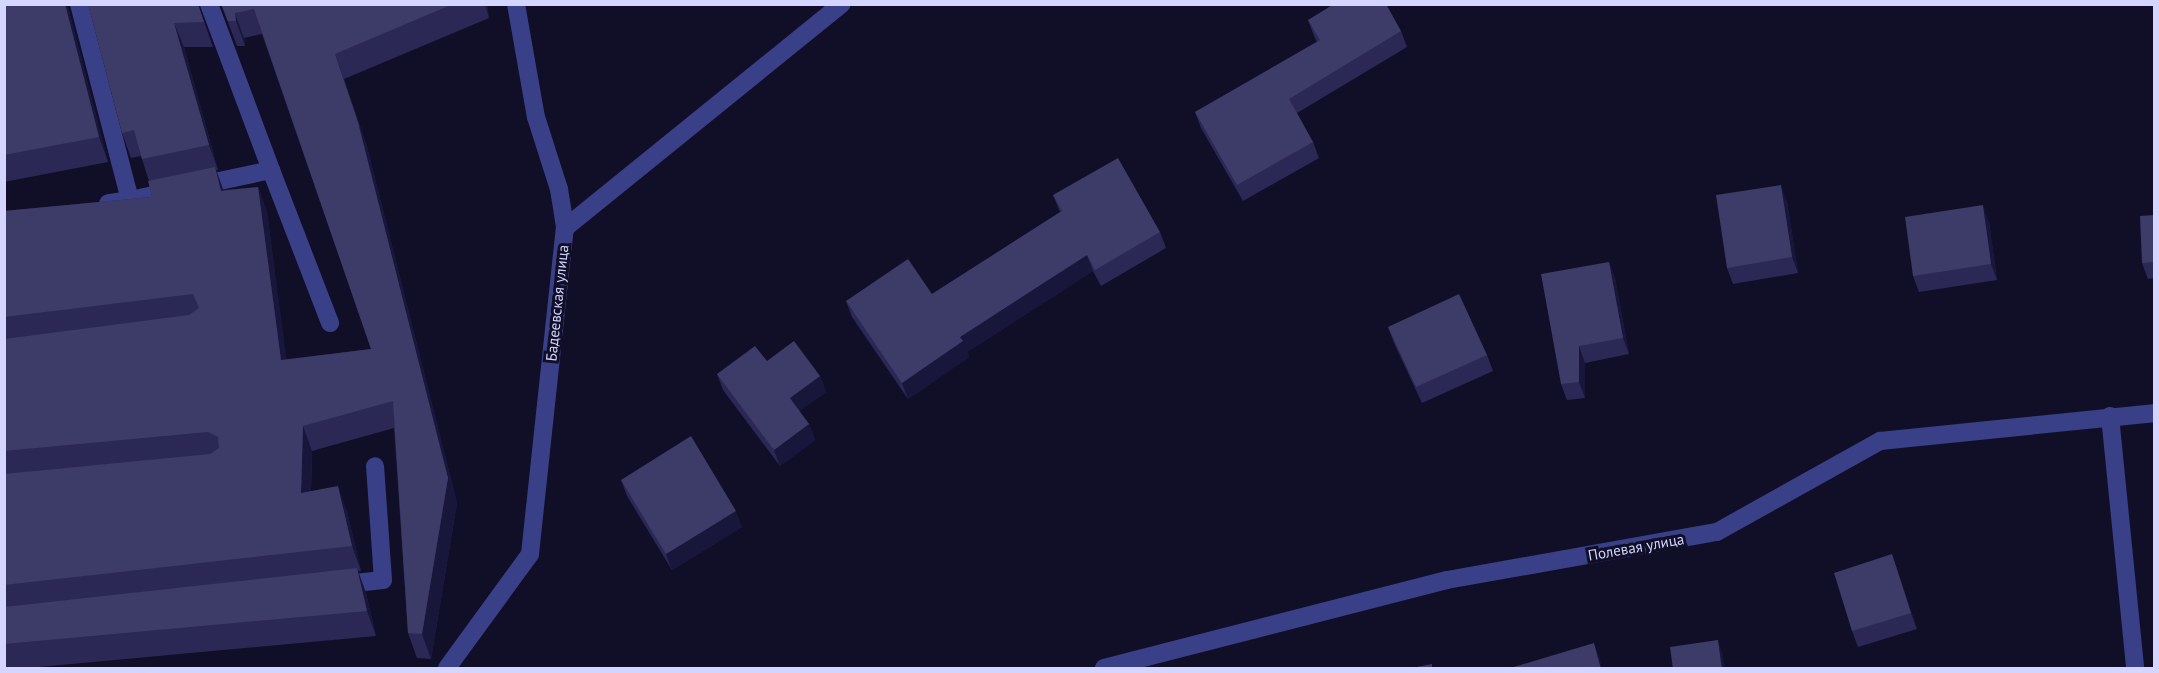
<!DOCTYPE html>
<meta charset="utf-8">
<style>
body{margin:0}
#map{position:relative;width:2159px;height:673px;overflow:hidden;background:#100f27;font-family:"PT Sans",sans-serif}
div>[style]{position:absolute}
.minor>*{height:18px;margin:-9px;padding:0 9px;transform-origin:9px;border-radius:9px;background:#394087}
.wall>*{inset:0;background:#2b2856}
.shaded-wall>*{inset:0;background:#18163b}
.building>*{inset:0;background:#3d3b68}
span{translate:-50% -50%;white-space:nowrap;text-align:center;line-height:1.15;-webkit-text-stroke:6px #100f27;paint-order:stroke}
.street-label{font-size:15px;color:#d5d6ff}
.frame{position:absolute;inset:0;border:6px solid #d5d6ff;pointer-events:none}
</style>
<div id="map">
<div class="minor">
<div style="left:79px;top:4px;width:203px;rotate:75.4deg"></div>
<div style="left:130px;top:200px;width:22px;rotate:172deg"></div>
<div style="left:209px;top:4px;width:177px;rotate:69.5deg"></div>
<div style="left:516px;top:4px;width:115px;rotate:80deg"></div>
<div style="left:536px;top:117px;width:76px;rotate:72.3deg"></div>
<div style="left:559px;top:189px;width:39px;rotate:81deg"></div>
<div style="left:130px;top:200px;width:144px;rotate:-12deg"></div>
<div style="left:271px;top:170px;width:164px;rotate:68.9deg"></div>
<div style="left:2110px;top:416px;width:253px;rotate:84.3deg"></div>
<div style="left:337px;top:585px;width:46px;rotate:-6.2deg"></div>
<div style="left:383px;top:580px;width:114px;rotate:-94deg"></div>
<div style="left:447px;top:668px;width:141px;rotate:-53.9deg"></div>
<div style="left:530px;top:554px;width:328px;rotate:-83.9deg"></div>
<div style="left:565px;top:228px;width:356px;rotate:-39deg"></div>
<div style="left:1104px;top:668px;width:354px;rotate:-14.4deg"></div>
<div style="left:1447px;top:580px;width:274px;rotate:-10.1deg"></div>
<div style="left:1717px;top:532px;width:187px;rotate:-29.2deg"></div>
<div style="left:1880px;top:441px;width:275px;rotate:-5.8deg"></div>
</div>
<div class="wall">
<div style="clip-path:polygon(4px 4px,68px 7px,108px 162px,4px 182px)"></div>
<div style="clip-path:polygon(88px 4px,198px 4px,213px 47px,184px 47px,218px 170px,216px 170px,223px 190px,258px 187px,267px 212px,286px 360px,371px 349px,262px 34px,244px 38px,245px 46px,237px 46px,221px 4px,487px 4px,489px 18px,344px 79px,367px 147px,457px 503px,431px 659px,417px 658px,408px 633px,394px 428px,312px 451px,311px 491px,347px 511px,361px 571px,358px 571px,366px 593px,376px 636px,17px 669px,4px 669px,4px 211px,152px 197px,149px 181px,141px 156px,131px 158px,122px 133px)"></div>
<div style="clip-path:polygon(1308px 20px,1401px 31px,1407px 47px,1297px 113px,1313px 142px,1319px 158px,1243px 201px,1201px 128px,1195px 112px,1317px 42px,1314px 36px)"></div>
<div style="clip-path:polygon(1053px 195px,1160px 232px,1166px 248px,1101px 286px,1093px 271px,967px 352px,969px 357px,908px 399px,852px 317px,846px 301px,932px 294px,1060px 212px)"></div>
<div style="clip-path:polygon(1787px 201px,1798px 273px,1733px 284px,1727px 268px)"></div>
<div style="clip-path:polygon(2154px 215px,2154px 278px,2148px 279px,2142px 263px)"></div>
<div style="clip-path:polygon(1989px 222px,1997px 280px,1919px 292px,1913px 276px)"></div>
<div style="clip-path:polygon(1609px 262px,1615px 278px,1629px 354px,1585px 363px,1585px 398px,1567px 400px,1561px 384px)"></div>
<div style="clip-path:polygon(1388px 327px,1487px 355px,1493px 371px,1422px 403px,1394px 343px)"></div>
<div style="clip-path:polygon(767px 361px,820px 376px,826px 392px,799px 411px,809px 424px,815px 440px,780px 466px,723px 390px,717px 374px)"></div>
<div style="clip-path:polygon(621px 480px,742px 527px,672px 570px,627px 496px)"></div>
<div style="clip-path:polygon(1892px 555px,1917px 629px,1858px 647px,1852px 631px)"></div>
</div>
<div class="shaded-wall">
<div style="clip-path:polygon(65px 4px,69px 4px,68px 7px,108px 162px,99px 137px)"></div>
<div style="clip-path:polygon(485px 4px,487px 4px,489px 18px)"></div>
<div style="clip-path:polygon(235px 13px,244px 38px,245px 46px,236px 21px)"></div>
<div style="clip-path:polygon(174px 23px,184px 47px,218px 170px,209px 145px)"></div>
<div style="clip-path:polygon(335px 54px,367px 147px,457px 503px,431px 659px,422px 634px,448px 478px)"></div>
<div style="clip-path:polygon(215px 167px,224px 192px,221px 191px)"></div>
<div style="clip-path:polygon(1781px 185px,1787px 201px,1798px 273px,1792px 257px)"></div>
<div style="clip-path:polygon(258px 187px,267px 212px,290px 385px,281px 360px)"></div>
<div style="clip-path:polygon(1983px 205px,1989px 222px,1997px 280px,1991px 264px)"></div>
<div style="clip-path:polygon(1087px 255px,1093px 271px,967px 352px,969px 357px,908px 399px,902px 383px,960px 337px)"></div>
<div style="clip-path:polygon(1609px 262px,1615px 278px,1629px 354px,1623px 338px)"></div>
<div style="clip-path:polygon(1579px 346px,1585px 363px,1585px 398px,1579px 382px)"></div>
<div style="clip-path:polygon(820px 376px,826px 392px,795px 414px,790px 398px)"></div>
<div style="clip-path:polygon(809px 424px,815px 440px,780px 466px,774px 450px)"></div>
<div style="clip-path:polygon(303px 426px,312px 451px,310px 517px,301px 493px)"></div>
<div style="clip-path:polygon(338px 486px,347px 511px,361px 571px,352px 546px)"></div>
<div style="clip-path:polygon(736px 511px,742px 527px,672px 570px,666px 554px)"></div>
<div style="clip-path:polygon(1892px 554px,1898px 571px,1917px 629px,1911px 613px)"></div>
<div style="clip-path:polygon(357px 568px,366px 593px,376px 636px,367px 611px)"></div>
<div style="clip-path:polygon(1718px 640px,1723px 656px,1725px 669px,1722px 669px)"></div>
<div style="clip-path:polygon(1594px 643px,1600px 659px,1602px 669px,1601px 669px)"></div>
</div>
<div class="building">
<div style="clip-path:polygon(4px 4px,65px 4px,99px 137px,4px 155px)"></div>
<div style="clip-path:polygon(88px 4px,198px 4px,204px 22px,174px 23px,209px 145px,142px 159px,134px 130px,122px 133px)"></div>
<div style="clip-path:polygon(221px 4px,453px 4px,335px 54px,358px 122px,448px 478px,422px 634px,408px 633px,393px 401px,303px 426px,301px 493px,338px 486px,352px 546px,4px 585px,4px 474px,210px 454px,219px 448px,218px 437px,208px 432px,4px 451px,4px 339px,189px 315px,199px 308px,193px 294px,4px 317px,4px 211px,152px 197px,148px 181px,215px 167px,221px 191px,258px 187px,281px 360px,371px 349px,254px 9px,235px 13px,236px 21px,228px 21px)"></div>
<div style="clip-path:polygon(1334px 4px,1386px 4px,1401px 31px,1289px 99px,1313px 142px,1237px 185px,1195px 112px,1320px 40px,1308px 20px)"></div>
<div style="clip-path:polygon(1118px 158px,1160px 232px,1095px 270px,1087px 255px,960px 337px,963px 341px,902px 383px,846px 301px,908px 259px,932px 294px,1062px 211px,1053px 195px)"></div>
<div style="clip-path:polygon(1781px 185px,1792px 257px,1727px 268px,1716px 195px)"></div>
<div style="clip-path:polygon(1983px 205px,1991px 264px,1913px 276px,1905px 217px)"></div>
<div style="clip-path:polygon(2154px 215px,2154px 262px,2142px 263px,2140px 216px)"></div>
<div style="clip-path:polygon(1609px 262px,1623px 338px,1579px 346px,1579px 382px,1561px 384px,1541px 274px)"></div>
<div style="clip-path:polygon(1459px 294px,1487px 355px,1416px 387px,1388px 327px)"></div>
<div style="clip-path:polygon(794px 341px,820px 376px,790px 398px,809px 424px,774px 450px,717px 374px,755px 346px,767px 361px)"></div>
<div style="clip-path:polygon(691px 436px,736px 511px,666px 554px,621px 480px)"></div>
<div style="clip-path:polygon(1892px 554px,1911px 613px,1852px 631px,1834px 573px)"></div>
<div style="clip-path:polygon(357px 568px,367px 611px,4px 644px,4px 607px)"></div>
<div style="clip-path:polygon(1718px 640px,1722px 669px,1673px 669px,1670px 647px)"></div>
<div style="clip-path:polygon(1594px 643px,1601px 669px,1507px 669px)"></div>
<div style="clip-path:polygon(1432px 664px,1432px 669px,1406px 669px)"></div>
</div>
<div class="street-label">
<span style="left:557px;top:303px;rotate:-84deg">Бадеевская улица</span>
<span style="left:1636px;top:547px;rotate:-10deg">Полевая улица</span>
</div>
<div class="frame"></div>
</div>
